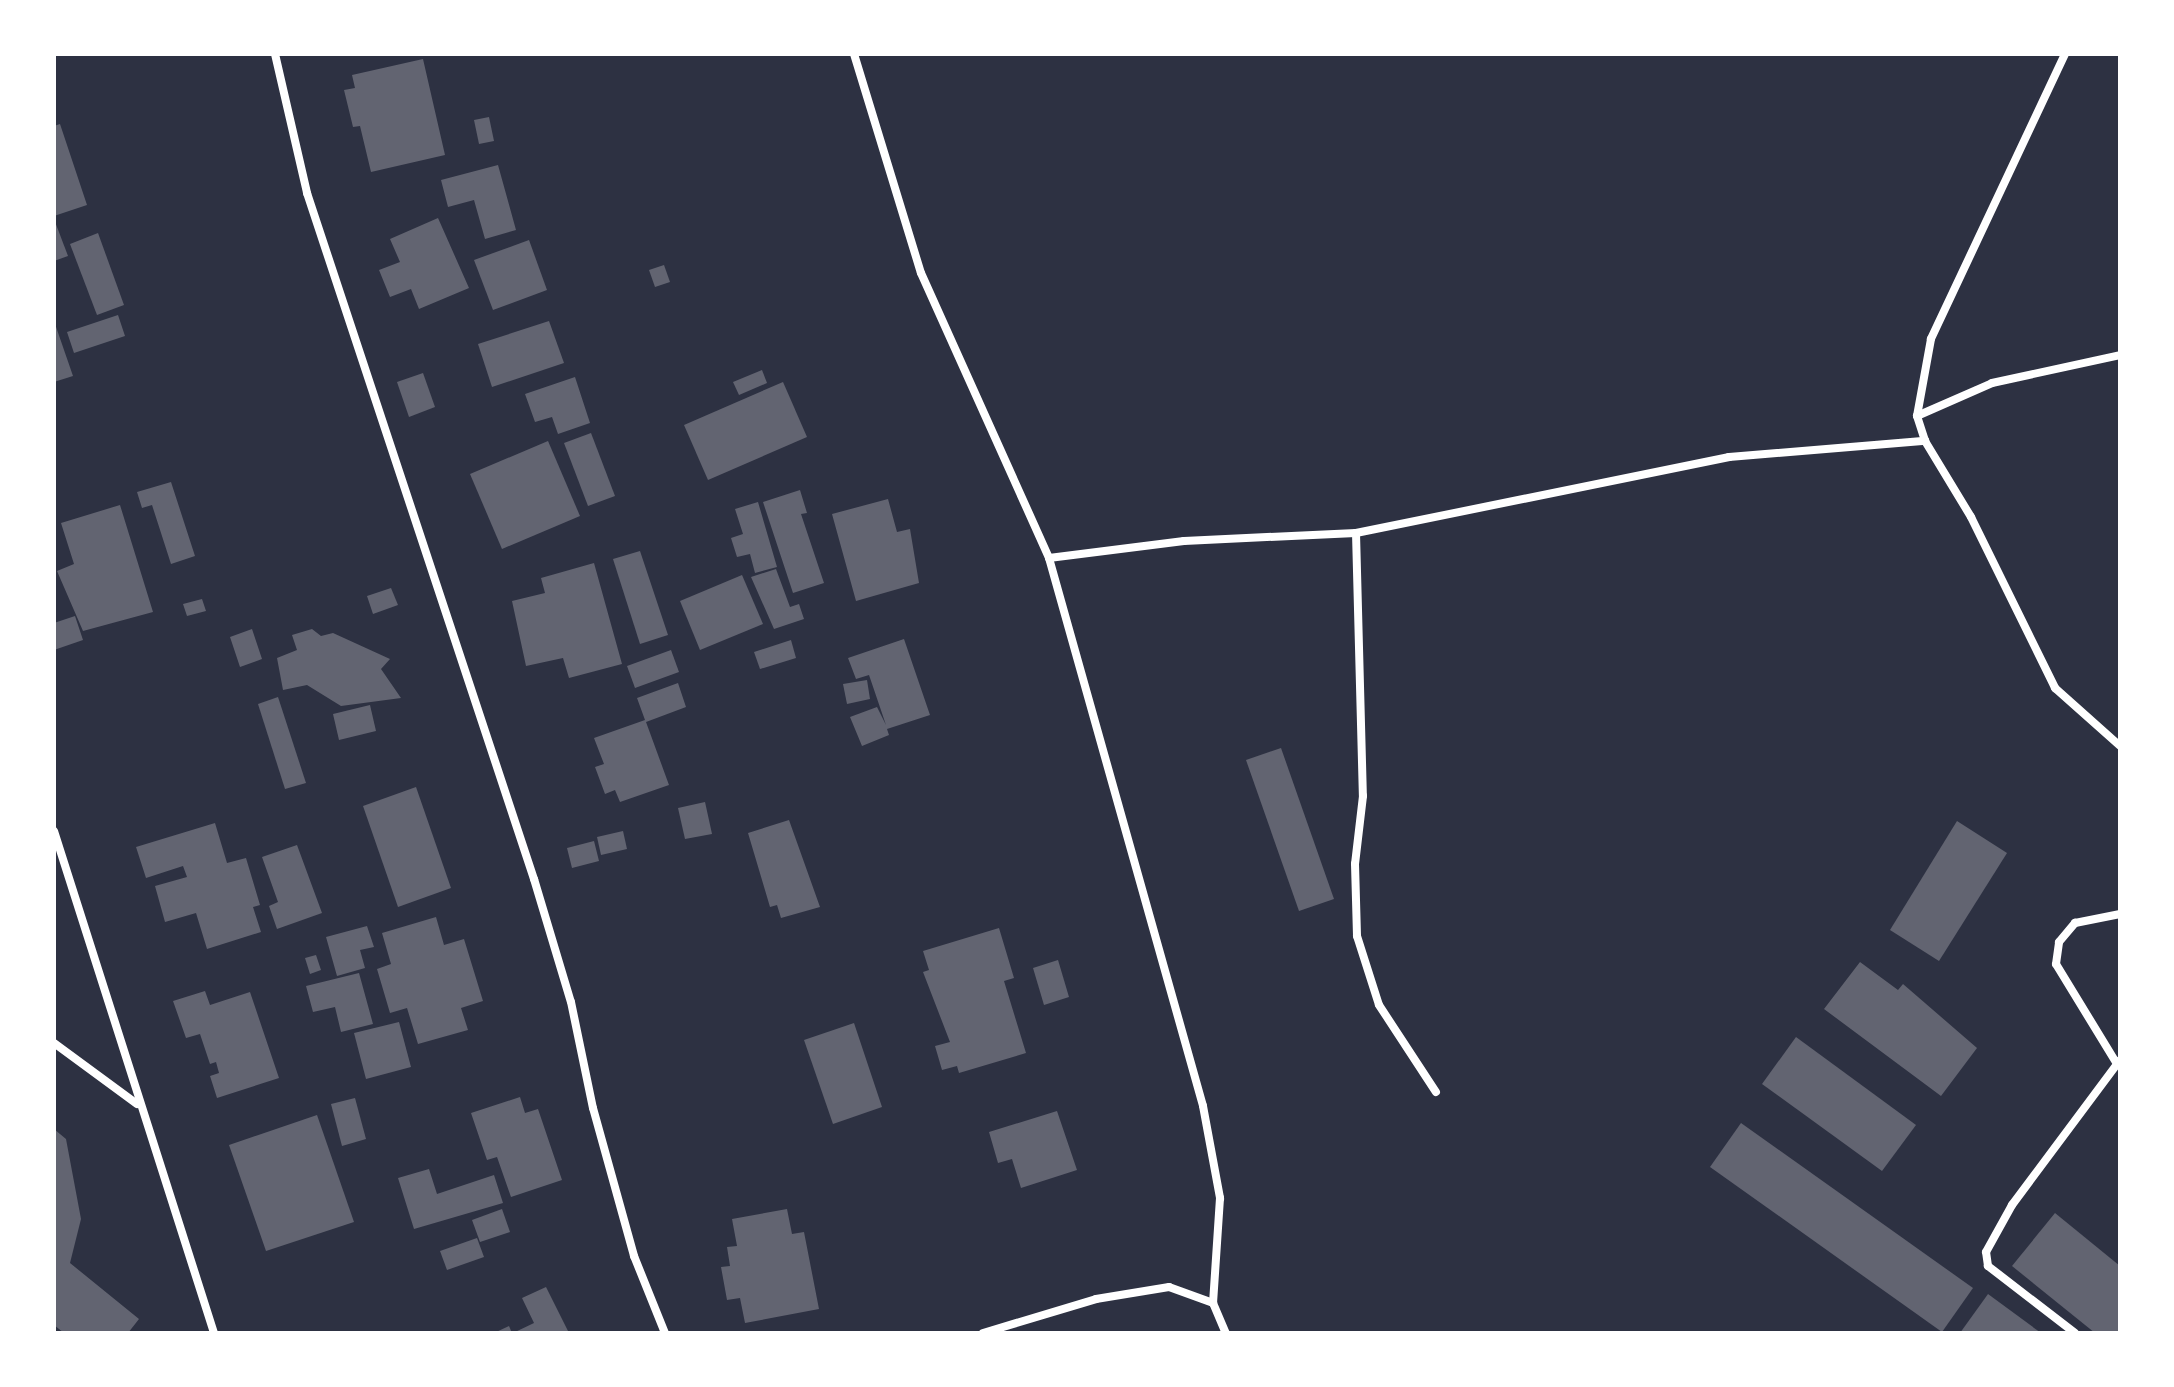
<!DOCTYPE html>
<style>
body{margin:0}
#map{position:relative;width:2174px;height:1387px;overflow:hidden;background:#2d3142;font-family:Figtree,sans-serif}
div>[style]{position:absolute}
.building>*{inset:0;background:#626471}
.minor>*{height:8px;margin:-4px;padding:0 4px;transform-origin:4px;border-radius:4px;background:#fff}
span{translate:-50% -50%;white-space:nowrap;text-align:center;line-height:1.15;-webkit-text-stroke:6px #fff;paint-order:stroke}
.frame{position:absolute;inset:0;border:56px solid #fff;pointer-events:none}
</style>
<div id="map">
<div class="building">
<div style="clip-path:polygon(423px 59px,445px 155px,371px 172px,360px 126px,353px 127px,344px 90px,355px 88px,352px 75px)"></div>
<div style="clip-path:polygon(489px 117px,494px 141px,479px 144px,474px 120px)"></div>
<div style="clip-path:polygon(60px 124px,87px 205px,54px 216px,54px 126px)"></div>
<div style="clip-path:polygon(498px 165px,516px 230px,485px 239px,474px 200px,448px 207px,441px 180px)"></div>
<div style="clip-path:polygon(438px 218px,469px 288px,419px 309px,411px 289px,390px 297px,379px 270px,400px 262px,390px 239px)"></div>
<div style="clip-path:polygon(54px 219px,68px 256px,54px 261px)"></div>
<div style="clip-path:polygon(98px 233px,124px 305px,97px 315px,70px 244px)"></div>
<div style="clip-path:polygon(529px 240px,547px 290px,493px 310px,474px 260px)"></div>
<div style="clip-path:polygon(664px 265px,670px 282px,655px 287px,649px 270px)"></div>
<div style="clip-path:polygon(118px 315px,125px 336px,74px 353px,67px 332px)"></div>
<div style="clip-path:polygon(54px 321px,73px 376px,54px 382px)"></div>
<div style="clip-path:polygon(549px 321px,564px 363px,492px 387px,478px 344px)"></div>
<div style="clip-path:polygon(762px 370px,767px 383px,739px 395px,733px 382px)"></div>
<div style="clip-path:polygon(423px 373px,435px 407px,409px 417px,397px 382px)"></div>
<div style="clip-path:polygon(575px 377px,590px 423px,558px 434px,552px 417px,535px 422px,525px 394px)"></div>
<div style="clip-path:polygon(783px 382px,807px 437px,708px 480px,684px 425px)"></div>
<div style="clip-path:polygon(591px 433px,615px 496px,588px 506px,564px 443px)"></div>
<div style="clip-path:polygon(548px 441px,580px 516px,502px 549px,470px 474px)"></div>
<div style="clip-path:polygon(171px 482px,195px 556px,171px 564px,152px 505px,142px 508px,137px 492px)"></div>
<div style="clip-path:polygon(800px 490px,807px 513px,801px 514px,824px 583px,793px 593px,763px 502px)"></div>
<div style="clip-path:polygon(888px 499px,897px 532px,910px 529px,919px 583px,856px 601px,832px 514px)"></div>
<div style="clip-path:polygon(758px 502px,777px 567px,755px 573px,750px 554px,737px 557px,731px 538px,743px 534px,735px 509px)"></div>
<div style="clip-path:polygon(120px 505px,153px 612px,83px 631px,57px 571px,74px 564px,61px 523px)"></div>
<div style="clip-path:polygon(640px 551px,668px 635px,640px 644px,613px 559px)"></div>
<div style="clip-path:polygon(594px 563px,622px 664px,569px 678px,563px 658px,526px 666px,512px 601px,545px 593px,541px 578px)"></div>
<div style="clip-path:polygon(776px 569px,790px 607px,799px 604px,804px 619px,774px 629px,751px 577px)"></div>
<div style="clip-path:polygon(742px 575px,763px 624px,700px 650px,680px 601px)"></div>
<div style="clip-path:polygon(391px 588px,398px 605px,373px 614px,367px 596px)"></div>
<div style="clip-path:polygon(202px 599px,206px 611px,187px 616px,183px 604px)"></div>
<div style="clip-path:polygon(75px 616px,83px 640px,54px 650px,54px 623px)"></div>
<div style="clip-path:polygon(252px 629px,262px 659px,240px 667px,230px 637px)"></div>
<div style="clip-path:polygon(312px 629px,321px 636px,333px 633px,390px 659px,381px 669px,401px 698px,341px 706px,307px 685px,283px 690px,277px 658px,297px 650px,292px 635px)"></div>
<div style="clip-path:polygon(904px 639px,930px 715px,887px 729px,889px 735px,862px 746px,850px 717px,877px 707px,886px 725px,869px 675px,856px 679px,848px 658px)"></div>
<div style="clip-path:polygon(791px 640px,796px 658px,760px 669px,754px 652px)"></div>
<div style="clip-path:polygon(671px 650px,679px 672px,635px 688px,627px 666px)"></div>
<div style="clip-path:polygon(867px 680px,870px 699px,847px 704px,843px 684px)"></div>
<div style="clip-path:polygon(678px 683px,686px 707px,646px 722px,669px 785px,620px 802px,615px 790px,605px 794px,595px 767px,604px 764px,594px 738px,645px 720px,637px 698px)"></div>
<div style="clip-path:polygon(278px 697px,306px 783px,285px 789px,258px 704px)"></div>
<div style="clip-path:polygon(370px 705px,376px 731px,339px 740px,333px 714px)"></div>
<div style="clip-path:polygon(1281px 748px,1334px 899px,1299px 911px,1246px 760px)"></div>
<div style="clip-path:polygon(416px 787px,451px 888px,398px 907px,363px 806px)"></div>
<div style="clip-path:polygon(705px 802px,712px 834px,685px 839px,678px 808px)"></div>
<div style="clip-path:polygon(789px 820px,820px 907px,781px 918px,777px 905px,770px 907px,748px 833px)"></div>
<div style="clip-path:polygon(1957px 821px,2007px 853px,1939px 961px,1890px 930px)"></div>
<div style="clip-path:polygon(215px 823px,227px 863px,246px 858px,260px 905px,253px 907px,261px 932px,207px 949px,196px 913px,165px 922px,155px 886px,187px 877px,183px 866px,146px 878px,136px 847px)"></div>
<div style="clip-path:polygon(623px 831px,627px 849px,601px 855px,597px 837px)"></div>
<div style="clip-path:polygon(594px 841px,599px 861px,572px 868px,567px 848px)"></div>
<div style="clip-path:polygon(297px 845px,322px 913px,277px 929px,269px 906px,278px 902px,262px 857px)"></div>
<div style="clip-path:polygon(436px 917px,444px 945px,464px 939px,483px 1001px,461px 1008px,468px 1030px,418px 1044px,407px 1008px,390px 1013px,377px 969px,391px 964px,382px 933px)"></div>
<div style="clip-path:polygon(367px 926px,374px 947px,360px 950px,365px 968px,337px 976px,326px 937px)"></div>
<div style="clip-path:polygon(999px 928px,1014px 978px,1004px 981px,1026px 1053px,959px 1073px,957px 1066px,942px 1070px,935px 1046px,950px 1042px,923px 972px,929px 970px,923px 951px)"></div>
<div style="clip-path:polygon(316px 955px,321px 970px,310px 974px,305px 958px)"></div>
<div style="clip-path:polygon(1058px 960px,1069px 997px,1044px 1005px,1033px 968px)"></div>
<div style="clip-path:polygon(1860px 962px,1898px 990px,1903px 984px,1977px 1048px,1941px 1096px,1824px 1009px)"></div>
<div style="clip-path:polygon(359px 973px,373px 1024px,341px 1032px,335px 1007px,313px 1012px,306px 986px)"></div>
<div style="clip-path:polygon(205px 991px,210px 1005px,250px 992px,279px 1078px,217px 1098px,210px 1076px,219px 1073px,216px 1062px,210px 1064px,200px 1034px,186px 1038px,173px 1001px)"></div>
<div style="clip-path:polygon(399px 1022px,411px 1067px,366px 1079px,354px 1033px)"></div>
<div style="clip-path:polygon(854px 1023px,882px 1107px,833px 1124px,804px 1040px)"></div>
<div style="clip-path:polygon(1796px 1037px,1916px 1125px,1882px 1171px,1762px 1084px)"></div>
<div style="clip-path:polygon(520px 1097px,525px 1113px,538px 1109px,562px 1180px,511px 1197px,497px 1157px,487px 1160px,471px 1113px)"></div>
<div style="clip-path:polygon(355px 1098px,366px 1139px,342px 1146px,331px 1104px)"></div>
<div style="clip-path:polygon(1057px 1111px,1077px 1170px,1021px 1188px,1012px 1159px,998px 1163px,989px 1132px)"></div>
<div style="clip-path:polygon(317px 1115px,354px 1222px,266px 1251px,229px 1145px)"></div>
<div style="clip-path:polygon(1741px 1123px,1973px 1288px,1942px 1332px,1710px 1167px)"></div>
<div style="clip-path:polygon(54px 1129px,66px 1139px,81px 1219px,70px 1263px,139px 1319px,128px 1333px,64px 1333px,54px 1325px)"></div>
<div style="clip-path:polygon(429px 1169px,437px 1194px,494px 1175px,503px 1203px,414px 1229px,398px 1178px)"></div>
<div style="clip-path:polygon(502px 1209px,510px 1232px,480px 1242px,472px 1220px)"></div>
<div style="clip-path:polygon(787px 1209px,792px 1234px,804px 1232px,819px 1309px,745px 1323px,740px 1298px,727px 1300px,721px 1267px,730px 1266px,727px 1247px,737px 1246px,732px 1219px)"></div>
<div style="clip-path:polygon(2055px 1213px,2120px 1266px,2120px 1333px,2095px 1333px,2012px 1266px)"></div>
<div style="clip-path:polygon(477px 1238px,484px 1257px,447px 1270px,440px 1251px)"></div>
<div style="clip-path:polygon(546px 1287px,569px 1333px,513px 1333px,534px 1323px,522px 1298px)"></div>
<div style="clip-path:polygon(1988px 1294px,2041px 1333px,1960px 1333px)"></div>
<div style="clip-path:polygon(509px 1326px,512px 1333px,494px 1333px)"></div>
</div>
<div class="minor">
<div style="left:275px;top:54px;width:143px;rotate:77deg"></div>
<div style="left:307px;top:193px;width:723px;rotate:71.69deg"></div>
<div style="left:534px;top:879px;width:128px;rotate:73.3deg"></div>
<div style="left:571px;top:1002px;width:108px;rotate:78.3deg"></div>
<div style="left:593px;top:1108px;width:154px;rotate:74.5deg"></div>
<div style="left:634px;top:1256px;width:83px;rotate:68.1deg"></div>
<div style="left:854px;top:54px;width:229px;rotate:73deg"></div>
<div style="left:921px;top:273px;width:312px;rotate:65.8deg"></div>
<div style="left:1049px;top:558px;width:569px;rotate:74.3deg"></div>
<div style="left:1203px;top:1106px;width:94px;rotate:79.5deg"></div>
<div style="left:1220px;top:1198px;width:105px;rotate:93.8deg"></div>
<div style="left:2065px;top:54px;width:315px;rotate:115.2deg"></div>
<div style="left:1931px;top:339px;width:78px;rotate:100.3deg"></div>
<div style="left:1917px;top:416px;width:26px;rotate:72deg"></div>
<div style="left:1925px;top:441px;width:89px;rotate:58.8deg"></div>
<div style="left:1971px;top:517px;width:191px;rotate:63.8deg"></div>
<div style="left:2055px;top:688px;width:87px;rotate:41.7deg"></div>
<div style="left:1917px;top:416px;width:82px;rotate:-23.7deg"></div>
<div style="left:1992px;top:383px;width:131px;rotate:-12.3deg"></div>
<div style="left:1356px;top:533px;width:263px;rotate:88.5deg"></div>
<div style="left:1363px;top:796px;width:68px;rotate:96.7deg"></div>
<div style="left:1355px;top:864px;width:72px;rotate:88.4deg"></div>
<div style="left:1357px;top:936px;width:72px;rotate:72.3deg"></div>
<div style="left:1379px;top:1005px;width:104px;rotate:56.8deg"></div>
<div style="left:1049px;top:558px;width:136px;rotate:-7.2deg"></div>
<div style="left:1184px;top:541px;width:172px;rotate:-2.7deg"></div>
<div style="left:1356px;top:533px;width:381px;rotate:-11.5deg"></div>
<div style="left:1729px;top:457px;width:197px;rotate:-4.7deg"></div>
<div style="left:54px;top:831px;width:527px;rotate:72.32deg"></div>
<div style="left:54px;top:1043px;width:103px;rotate:36.3deg"></div>
<div style="left:2117px;top:1064px;width:117px;rotate:-121.4deg"></div>
<div style="left:2056px;top:964px;width:22px;rotate:-82deg"></div>
<div style="left:2059px;top:942px;width:25px;rotate:-50deg"></div>
<div style="left:2075px;top:923px;width:46px;rotate:-11.3deg"></div>
<div style="left:983px;top:1333px;width:118px;rotate:-16.7deg"></div>
<div style="left:1096px;top:1299px;width:74px;rotate:-9.3deg"></div>
<div style="left:1169px;top:1287px;width:47px;rotate:20deg"></div>
<div style="left:1213px;top:1303px;width:33px;rotate:67deg"></div>
<div style="left:2075px;top:1333px;width:110px;rotate:-142.4deg"></div>
<div style="left:1988px;top:1266px;width:14px;rotate:-98deg"></div>
<div style="left:1986px;top:1252px;width:54px;rotate:-61deg"></div>
<div style="left:2012px;top:1205px;width:181px;rotate:-53.3deg"></div>
</div>
<div class="frame"></div>
</div>
